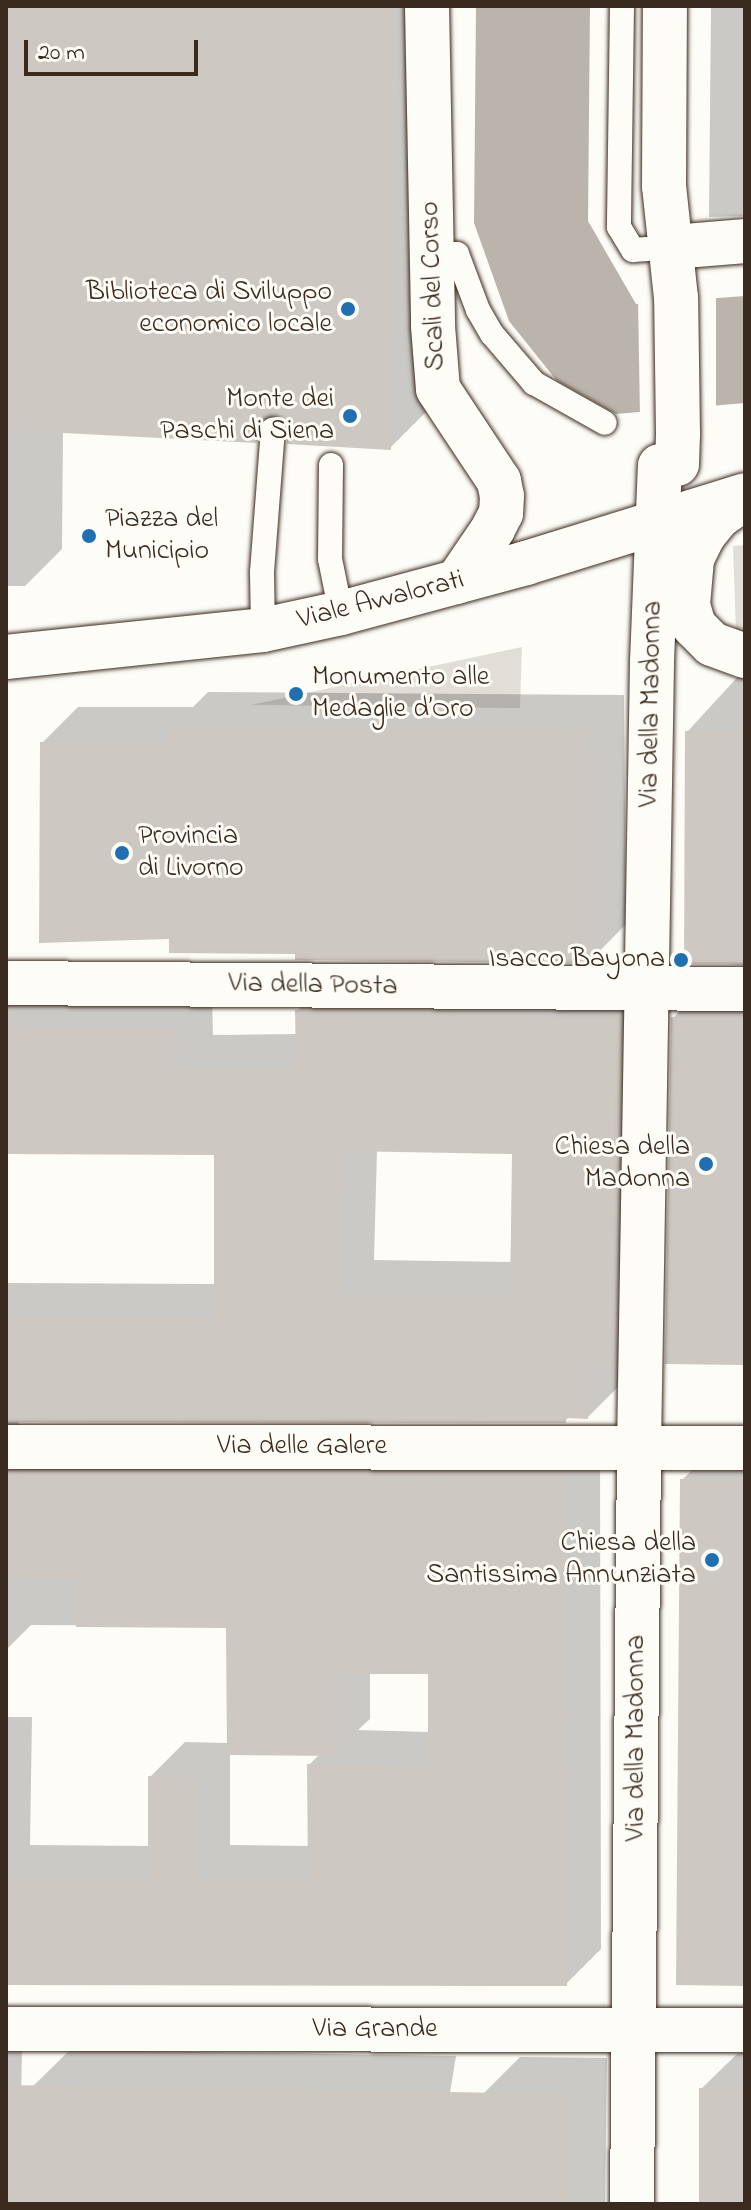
<!DOCTYPE html>
<meta charset="utf-8">
<style>
body{margin:0}
#map{position:relative;width:751px;height:2210px;overflow:hidden;background:#fdfcf7;font-family:"Indie Flower",sans-serif}
div>[style]{position:absolute}
.green>*{inset:0;background:#e1ded7}
.water>*{inset:0;background:#bbb4ad}
.pier>*{inset:0;background:#fdfcf7}
.shadow>*{inset:0;background:#0003}
.building>*{inset:0;background:#cdc8c2}
.roads{filter:drop-shadow(0 0 2px #3b2a1e) drop-shadow(0 0 2px #3b2a1e)}
.lane>*{height:24px;margin:-12px;padding:0 12px;transform-origin:12px;border-radius:12px;background:#fdfcf7}
.street>*{height:44px;margin:-22px;padding:0 22px;transform-origin:22px;border-radius:22px;background:#fdfcf7}
.secondary>*{height:44px;margin:-22px;padding:0 22px;transform-origin:22px;border-radius:22px;background:#fdfcf7}
.dots>*{width:22px;height:22px;translate:-50% -50%;box-sizing:border-box;border:4px solid #fdfcf7;border-radius:50%}
span{translate:-50% -50%;white-space:nowrap;text-align:center;line-height:1.15;-webkit-text-stroke:6px #fdfcf7;paint-order:stroke}
.street-label{font-size:28px;color:#3b2a1e}
.poi-label{font-size:28px;color:#3b2a1e}
.right{translate:-100% -50%;text-align:right}
.left{translate:0 -50%;text-align:left}
.frame{position:absolute;inset:0;border:8px solid #3b2a1e;pointer-events:none}
.scale{position:absolute;left:24px;top:40px;width:174px;height:36px;box-sizing:border-box;border:4px solid #3b2a1e;border-top:0;padding-left:10px;font-size:24px;line-height:28px;white-space:nowrap;color:#3b2a1e;-webkit-text-stroke:6px #fdfcf7;paint-order:stroke}
</style>
<div id="map">
<div class="green">
<div style="clip-path:polygon(745px 545px,745px 632px,736px 632px,733px 546px)"></div>
<div style="clip-path:polygon(522px 647px,520px 708px,251px 705px)"></div>
</div>
<div class="water">
<div style="clip-path:polygon(476px 6px,590px 6px,588px 221px,636px 304px,745px 296px,745px 403px,616px 414px,557px 381px,509px 321px,474px 223px)"></div>
</div>
<div class="pier">
<div style="clip-path:polygon(716px 297px,716px 410px,640px 416px,638px 299px)"></div>
</div>
<div class="shadow">
<div style="clip-path:polygon(6px 6px,431px 6px,427px 411px,390px 448px,289px 422px,280px 416px,256px 441px,63px 431px,62px 549px,25px 586px,6px 586px)"></div>
<div style="clip-path:polygon(711px 6px,745px 6px,745px 216px,709px 217px)"></div>
<div style="clip-path:polygon(745px 669px,745px 965px,686px 962px,687px 732px)"></div>
<div style="clip-path:polygon(208px 692px,624px 695px,626px 924px,590px 961px,297px 952px,171px 937px,42px 743px,78px 707px,193px 707px)"></div>
<div style="clip-path:polygon(evenodd,332px 976px,655px 982px,623px 1382px,588px 1417px,570px 1416px,565px 1421px,18px 1420px,19px 1425px,600px 1439px,601px 1949px,566px 1984px,6px 1983px,6px 1283px,216px 1284px,216px 1153px,6px 1152px,6px 992px,212px 994px,213px 1035px,297px 1034px,297px 1011px,332px 976px,377px 1150px,514px 1152px,512px 1262px,374px 1260px,377px 1150px,332px 976px,31px 1625px,228px 1626px,228px 1743px,185px 1742px,150px 1777px,150px 1846px,30px 1845px,32px 1717px,8px 1717px,8px 1648px,31px 1625px,332px 976px,370px 1672px,430px 1672px,430px 1732px,358px 1730px,370px 1719px,370px 1672px,332px 976px,230px 1753px,320px 1754px,309px 1765px,310px 1846px,230px 1845px,230px 1753px)"></div>
<div style="clip-path:polygon(745px 978px,745px 1363px,673px 1018px,710px 981px)"></div>
<div style="clip-path:polygon(718px 1444px,745px 1444px,745px 1984px,682px 1480px)"></div>
<div style="clip-path:polygon(6px 2049px,22px 2049px,19px 2204px,6px 2204px)"></div>
<div style="clip-path:polygon(70px 2050px,456px 2056px,432px 2204px,49px 2204px,33px 2086px)"></div>
<div style="clip-path:polygon(738px 2053px,745px 2053px,745px 2204px,702px 2204px,701px 2089px)"></div>
<div style="clip-path:polygon(520px 2057px,607px 2058px,605px 2204px,481px 2204px,484px 2093px)"></div>
</div>
<div class="building">
<div style="clip-path:polygon(6px 6px,396px 6px,391px 450px,287px 444px,287px 423px,273px 414px,260px 421px,257px 443px,6px 430px)"></div>
<div style="clip-path:polygon(169px 728px,588px 730px,591px 963px,295px 960px,295px 954px,169px 953px,169px 939px,39px 943px,40px 742px,169px 743px)"></div>
<div style="clip-path:polygon(685px 731px,745px 732px,745px 964px,684px 964px)"></div>
<div style="clip-path:polygon(evenodd,295px 1010px,621px 1016px,615px 1363px,589px 1363px,588px 1419px,566px 1418px,566px 1423px,6px 1422px,6px 1317px,214px 1318px,214px 1155px,6px 1154px,6px 1027px,178px 1028px,179px 1069px,296px 1069px,295px 1010px,344px 1151px,512px 1154px,510px 1297px,339px 1294px,344px 1151px)"></div>
<div style="clip-path:polygon(684px 1014px,745px 1014px,745px 1365px,665px 1364px,671px 1017px,684px 1017px)"></div>
<div style="clip-path:polygon(6px 1472px,566px 1473px,567px 1986px,6px 1985px,6px 1879px,148px 1880px,148px 1776px,196px 1777px,196px 1880px,308px 1880px,307px 1764px,428px 1767px,428px 1674px,335px 1674px,335px 1756px,227px 1755px,226px 1628px,76px 1627px,76px 1579px,6px 1579px)"></div>
<div style="clip-path:polygon(680px 1479px,745px 1480px,745px 1986px,676px 1985px)"></div>
<div style="clip-path:polygon(6px 2085px,572px 2094px,570px 2204px,6px 2204px)"></div>
<div style="clip-path:polygon(699px 2088px,745px 2089px,745px 2204px,699px 2204px)"></div>
</div>
<div class="roads">
<div class="lane">
<div style="left:622px;top:6px;width:221px;rotate:90.8deg"></div>
<div style="left:619px;top:227px;width:27px;rotate:59deg"></div>
<div style="left:633px;top:250px;width:39px;rotate:-4deg"></div>
<div style="left:432px;top:254px;width:25px"></div>
<div style="left:457px;top:254px;width:60px;rotate:69.4deg"></div>
<div style="left:478px;top:310px;width:28px;rotate:60deg"></div>
<div style="left:492px;top:334px;width:65px;rotate:49.4deg"></div>
<div style="left:534px;top:383px;width:81px;rotate:29.4deg"></div>
<div style="left:331px;top:465px;width:94px;rotate:90.6deg"></div>
<div style="left:330px;top:559px;width:55px;rotate:78.5deg"></div>
<div style="left:263px;top:630px;width:58px;rotate:-91deg"></div>
<div style="left:262px;top:572px;width:143px;rotate:-85.6deg"></div>
</div>
<div class="street">
<div style="left:427px;top:6px;width:320px;rotate:88.9deg"></div>
<div style="left:433px;top:326px;width:63px;rotate:85.5deg"></div>
<div style="left:438px;top:389px;width:110px;rotate:56.5deg"></div>
<div style="left:499px;top:481px;width:15px;rotate:79deg"></div>
<div style="left:502px;top:496px;width:17px;rotate:93deg"></div>
<div style="left:501px;top:513px;width:18px;rotate:117deg"></div>
<div style="left:493px;top:529px;width:64px;rotate:124.2deg"></div>
<div style="left:672px;top:247px;width:73px;rotate:-4.7deg"></div>
<div style="left:745px;top:498px;width:32px;rotate:145deg"></div>
<div style="left:719px;top:516px;width:26px;rotate:129deg"></div>
<div style="left:703px;top:536px;width:25px;rotate:116deg"></div>
<div style="left:692px;top:559px;width:46px;rotate:95deg"></div>
<div style="left:688px;top:605px;width:22px;rotate:74deg"></div>
<div style="left:694px;top:626px;width:25px;rotate:45deg"></div>
<div style="left:712px;top:644px;width:35px;rotate:20deg"></div>
<div style="left:6px;top:983px;width:739px;rotate:0.47deg"></div>
<div style="left:6px;top:1447px;width:739px;rotate:0.08deg"></div>
<div style="left:632px;top:2204px;width:757px;rotate:-89.47deg"></div>
<div style="left:639px;top:1447px;width:785px;rotate:-89.05deg"></div>
<div style="left:652px;top:662px;width:196px;rotate:-87.7deg"></div>
<div style="left:660px;top:466px;width:17px;rotate:-7deg"></div>
<div style="left:677px;top:464px;width:31px;rotate:-88deg"></div>
<div style="left:678px;top:433px;width:135px;rotate:-90.8deg"></div>
<div style="left:676px;top:298px;width:113px;rotate:-96.1deg"></div>
<div style="left:664px;top:186px;width:180px;rotate:-89.7deg"></div>
</div>
<div class="secondary">
<div style="left:6px;top:657px;width:258px;rotate:-6deg"></div>
<div style="left:263px;top:630px;width:80px;rotate:-12.3deg"></div>
<div style="left:341px;top:613px;width:192px;rotate:-15.1deg"></div>
<div style="left:526px;top:563px;width:229px;rotate:-17.2deg"></div>
<div style="left:6px;top:2029px;width:739px;rotate:0.08deg"></div>
</div>
</div>
<div class="dots">
<div style="left:348px;top:309px;background:#1f6fb2"></div>
<div style="left:350px;top:416px;background:#1f6fb2"></div>
<div style="left:89px;top:536px;background:#1f6fb2"></div>
<div style="left:296px;top:694px;background:#1f6fb2"></div>
<div style="left:122px;top:853px;background:#1f6fb2"></div>
<div style="left:681px;top:960px;background:#1f6fb2"></div>
<div style="left:706px;top:1164px;background:#1f6fb2"></div>
<div style="left:712px;top:1560px;background:#1f6fb2"></div>
</div>
<div class="street-label">
<span style="left:434px;top:286px;rotate:-92deg">Scali del Corso</span>
<span style="left:381px;top:601px;rotate:-14deg">Viale Avvalorati</span>
<span style="left:652px;top:704px;rotate:-89deg">Via della Madonna</span>
<span style="left:313px;top:986px;rotate:1deg">Via della Posta</span>
<span style="left:302px;top:1447px">Via delle Galere</span>
<span style="left:637px;top:1738px;rotate:-90deg">Via della Madonna</span>
<span style="left:375px;top:2030px">Via Grande</span>
</div>
<div class="poi-label">
<span class="right" style="left:332px;top:309px">Biblioteca di Sviluppo<br>economico locale</span>
<span class="right" style="left:334px;top:416px">Monte dei<br>Paschi di Siena</span>
<span class="left" style="left:105px;top:536px">Piazza del<br>Municipio</span>
<span class="left" style="left:312px;top:694px">Monumento alle<br>Medaglie d’Oro</span>
<span class="left" style="left:138px;top:853px">Provincia<br>di Livorno</span>
<span class="right" style="left:665px;top:960px">Isacco Bayona</span>
<span class="right" style="left:690px;top:1164px">Chiesa della<br>Madonna</span>
<span class="right" style="left:696px;top:1560px">Chiesa della<br>Santissima Annunziata</span>
</div>
<div class="frame"></div>
<div class="scale">20 m</div>
</div>
